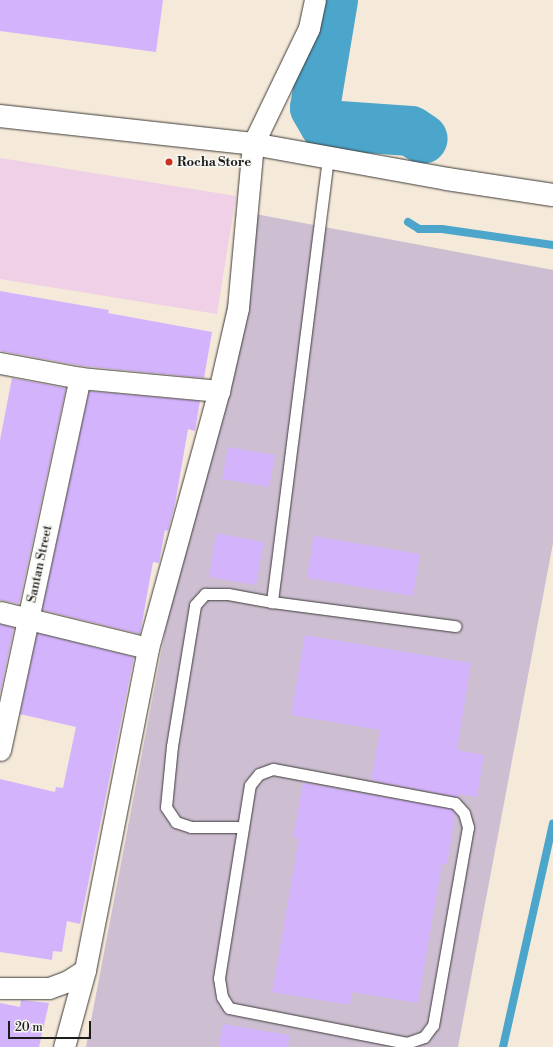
<!DOCTYPE html>
<style>
body{margin:0}
#map{position:relative;width:553px;height:1047px;overflow:hidden;background:#f5e9d9;font-family:"Libre Bodoni",serif}
div>[style]{position:absolute}
.built>*{inset:0;background:#efd0e6}
.industrial>*{inset:0;background:#cdbed2}
.stream>*{height:8px;margin:-4px;padding:0 4px;transform-origin:4px;border-radius:4px;background:#4ca5ca}
.river>*{height:50px;margin:-25px;padding:0 25px;transform-origin:25px;border-radius:25px;background:#4ca5ca}
.building>*{inset:0;background:#d3b3fc}
.roads{filter:drop-shadow(0 0 1px #3d3b38) drop-shadow(0 0 1px #3d3b38)}
.lane>*{height:11px;margin:-5.5px;padding:0 5.5px;transform-origin:5.5px;border-radius:5.5px;background:#fff}
.street>*{height:21px;margin:-10.5px;padding:0 10.5px;transform-origin:10.5px;border-radius:10.5px;background:#fff}
.secondary>*{height:22px;margin:-11px;padding:0 11px;transform-origin:11px;border-radius:11px;background:#fff}
.dots>*{width:11px;height:11px;translate:-50% -50%;box-sizing:border-box;border:2px solid #f6f6f2;border-radius:50%}
span{translate:-50% -50%;white-space:nowrap;text-align:center;line-height:1.15;-webkit-text-stroke:3px #f6f6f2;paint-order:stroke}
.poi-label{font-size:13px;color:#1c1c1c;font-weight:700}
.left{translate:0 -50%;text-align:left}
.street-label{font-size:13px;color:#1c1c1c}
.scale{position:absolute;left:8px;top:1021px;width:83px;height:18px;box-sizing:border-box;border:2px solid #1c1c1c;border-top:0;padding-left:5px;font-size:12px;line-height:14px;white-space:nowrap;color:#1c1c1c;-webkit-text-stroke:3px #f6f6f2;paint-order:stroke}
</style>
<div id="map">
<div class="built">
<div style="clip-path:polygon(0 158px,236px 196px,217px 314px,0 279px)"></div>
</div>
<div class="industrial">
<div style="clip-path:polygon(245px 212px,553px 270px,553px 543px,458px 1047px,86px 1047px)"></div>
</div>
<div class="stream">
<div style="left:408px;top:222px;width:13px;rotate:32deg"></div>
<div style="left:419px;top:229px;width:23px"></div>
<div style="left:442px;top:229px;width:112px;rotate:8.2deg"></div>
<div style="left:503px;top:1047px;width:229px;rotate:-77.4deg"></div>
</div>
<div class="river">
<div style="left:333px;top:0;width:109px;rotate:99.5deg"></div>
<div style="left:315px;top:108px;width:20px;rotate:60deg"></div>
<div style="left:325px;top:125px;width:86px;rotate:4deg"></div>
<div style="left:411px;top:131px;width:14px;rotate:34deg"></div>
</div>
<div class="building">
<div style="clip-path:polygon(0 0,163px 0,156px 52px,0 31px)"></div>
<div style="clip-path:polygon(0 291px,109px 310px,108px 313px,212px 332px,204px 378px,82px 366px,0 351px)"></div>
<div style="clip-path:polygon(12px 378px,66px 388px,19px 604px,0 600px,0 440px)"></div>
<div style="clip-path:polygon(89px 391px,200px 401px,195px 431px,188px 429px,175px 504px,168px 531px,165px 530px,159px 563px,153px 562px,140px 634px,42px 610px)"></div>
<div style="clip-path:polygon(228px 447px,275px 455px,269px 487px,222px 479px)"></div>
<div style="clip-path:polygon(216px 533px,264px 542px,256px 585px,209px 577px)"></div>
<div style="clip-path:polygon(314px 536px,420px 554px,413px 596px,307px 578px)"></div>
<div style="clip-path:polygon(0 624px,14px 628px,0 693px)"></div>
<div style="clip-path:polygon(37px 633px,134px 657px,80px 924px,67px 921px,62px 952px,53px 951px,52px 960px,0 952px,0 779px,55px 792px,56px 787px,63px 788px,76px 727px,20px 714px)"></div>
<div style="clip-path:polygon(305px 635px,471px 663px,457px 750px,484px 755px,477px 797px,459px 794px,458px 797px,371px 780px,380px 730px,291px 715px)"></div>
<div style="clip-path:polygon(303px 783px,451px 809px,455px 814px,447px 864px,442px 864px,418px 1003px,352px 992px,350px 1005px,272px 992px,299px 839px,293px 838px)"></div>
<div style="clip-path:polygon(21px 1000px,49px 1003px,39px 1047px,0 1047px,0 1003px,20px 1007px)"></div>
<div style="clip-path:polygon(223px 1024px,289px 1035px,288px 1047px,219px 1047px)"></div>
</div>
<div class="roads">
<div class="lane">
<div style="left:328px;top:158px;width:448px;rotate:97.2deg"></div>
<div style="left:272px;top:602px;width:185px;rotate:7.5deg"></div>
<div style="left:273px;top:769px;width:185px;rotate:10.6deg"></div>
<div style="left:455px;top:803px;width:13px;rotate:48deg"></div>
<div style="left:464px;top:813px;width:15px;rotate:74deg"></div>
<div style="left:468px;top:827px;width:201px;rotate:100deg"></div>
<div style="left:433px;top:1025px;width:15px;rotate:127deg"></div>
<div style="left:424px;top:1037px;width:18px;rotate:161deg"></div>
<div style="left:407px;top:1043px;width:181px;rotate:-168.9deg"></div>
<div style="left:229px;top:1008px;width:13px;rotate:-122deg"></div>
<div style="left:222px;top:997px;width:19px;rotate:-99deg"></div>
<div style="left:219px;top:978px;width:195px;rotate:-80.9deg"></div>
<div style="left:250px;top:785px;width:14px;rotate:-51deg"></div>
<div style="left:259px;top:774px;width:15px;rotate:-20deg"></div>
<div style="left:243px;top:827px;width:52px;rotate:180deg"></div>
<div style="left:191px;top:827px;width:16px;rotate:-162deg"></div>
<div style="left:176px;top:822px;width:18px;rotate:-124deg"></div>
<div style="left:166px;top:807px;width:61px;rotate:-84.4deg"></div>
<div style="left:172px;top:746px;width:143px;rotate:-80.7deg"></div>
<div style="left:195px;top:605px;width:15px;rotate:-48deg"></div>
<div style="left:205px;top:594px;width:23px"></div>
<div style="left:228px;top:594px;width:45px;rotate:10.3deg"></div>
</div>
<div class="street">
<div style="left:0;top:363px;width:81px;rotate:10.6deg"></div>
<div style="left:80px;top:378px;width:140px;rotate:5.3deg"></div>
<div style="left:0;top:612px;width:152px;rotate:13.7deg"></div>
<div style="left:0;top:750px;width:381px;rotate:-77.9deg"></div>
<div style="left:0;top:988px;width:49px"></div>
<div style="left:49px;top:988px;width:20px;rotate:-20deg"></div>
<div style="left:68px;top:981px;width:20px;rotate:-33deg"></div>
<div style="left:64px;top:1047px;width:80px;rotate:-74.7deg"></div>
<div style="left:85px;top:970px;width:328px;rotate:-78.9deg"></div>
<div style="left:148px;top:648px;width:267px;rotate:-74.6deg"></div>
<div style="left:219px;top:391px;width:85px;rotate:-77.1deg"></div>
<div style="left:238px;top:308px;width:165px;rotate:-84.8deg"></div>
<div style="left:253px;top:144px;width:129px;rotate:-64.2deg"></div>
<div style="left:309px;top:28px;width:29px;rotate:-78deg"></div>
</div>
<div class="secondary">
<div style="left:0;top:116px;width:255px;rotate:6.3deg"></div>
<div style="left:253px;top:144px;width:197px;rotate:10.2deg"></div>
<div style="left:447px;top:179px;width:107px;rotate:8.6deg"></div>
</div>
</div>
<div class="dots">
<div style="left:169px;top:162px;background:#c8321e"></div>
</div>
<div class="poi-label">
<span class="left" style="left:177px;top:162px">Rocha Store</span>
</div>
<div class="street-label">
<span style="left:40px;top:564px;rotate:-78deg">Santan Street</span>
</div>
<div class="scale">20 m</div>
</div>
